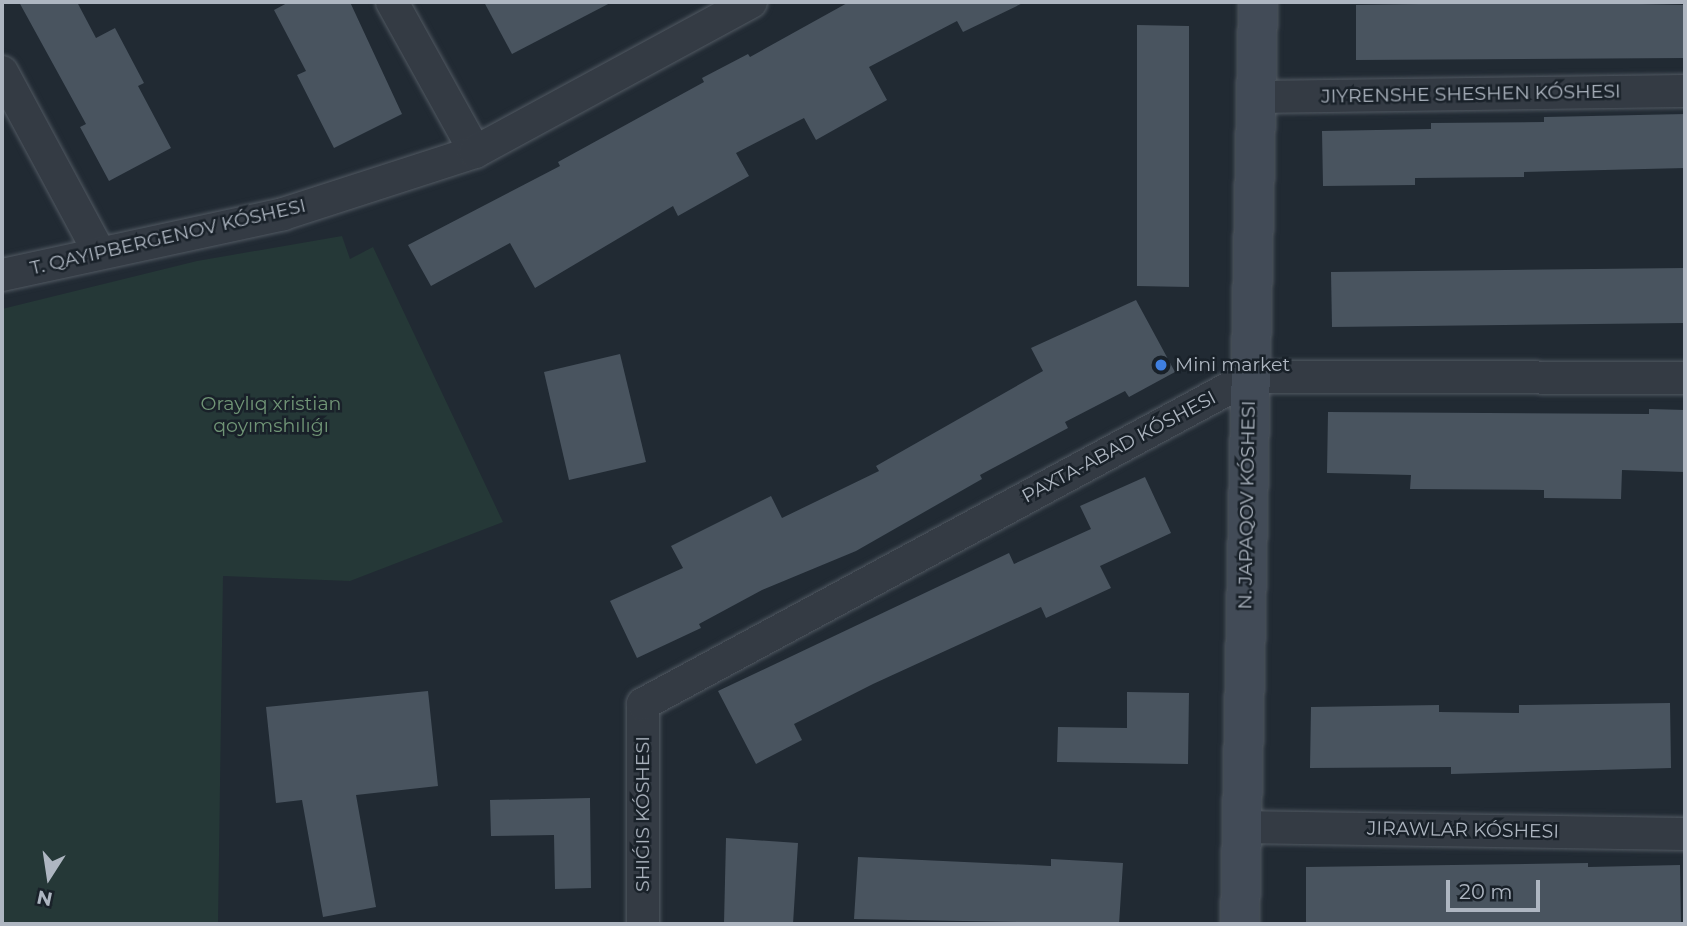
<!DOCTYPE html>
<meta charset="utf-8">
<style>
body{margin:0}
#map{position:relative;width:1687px;height:926px;overflow:hidden;background:#212a33;font-family:Montserrat,sans-serif}
div>[style]{position:absolute}
.green>*{inset:0;background:#253837}
.building>*{inset:0;background:#49545f}
.roads{filter:drop-shadow(0 0 2px #515962) drop-shadow(0 0 2px #515962)}
.street>*{height:32px;margin:-16px;padding:0 16px;transform-origin:16px;border-radius:16px;background:#343b44}
.secondary>*{height:38px;margin:-19px;padding:0 19px;transform-origin:19px;border-radius:19px;background:#424b57}
.dots>*{width:19px;height:19px;translate:-50% -50%;box-sizing:border-box;border:4px solid #192129;border-radius:50%}
span{translate:-50% -50%;white-space:nowrap;text-align:center;line-height:1.15;-webkit-text-stroke:5px #192129;paint-order:stroke}
.street-label{font-size:19px;color:#aeb6c1}
.poi-label{font-size:19px;color:#aeb6c1}
.left{translate:0 -50%;text-align:left}
.park-label{font-size:19px;color:#709576}
.frame{position:absolute;inset:0;border:4px solid #aeb6c1;pointer-events:none}
.north{position:absolute;left:14px;top:842px;width:70px;height:70px;-webkit-text-stroke:5px #192129;paint-order:stroke;rotate:192deg;font-size:19px;font-weight:700;line-height:28px;text-align:center;color:#aeb6c1}
.north::after{content:'';display:block;margin:auto;width:24px;height:32px;background:#aeb6c1;clip-path:polygon(50% 0,100% 100%,50% 72%,0 100%)}
.scale{position:absolute;left:1446px;top:880px;width:94px;height:32px;box-sizing:border-box;border:4px solid #aeb6c1;border-top:0;padding-left:9px;font-size:21px;line-height:24px;white-space:nowrap;color:#aeb6c1;-webkit-text-stroke:5px #192129;paint-order:stroke}
</style>
<div id="map">
<div class="green">
<div style="clip-path:polygon(342px 236px,350px 259px,373px 247px,503px 522px,350px 581px,223px 576px,218px 924px,2px 924px,2px 309px,197px 261px)"></div>
</div>
<div class="building">
<div style="clip-path:polygon(19px 2px,77px 2px,96px 38px,115px 28px,144px 83px,138px 86px,171px 148px,109px 181px,80px 127px,86px 124px)"></div>
<div style="clip-path:polygon(289px 2px,350px 2px,402px 114px,334px 148px,297px 75px,306px 71px,274px 10px)"></div>
<div style="clip-path:polygon(484px 2px,612px 2px,512px 54px)"></div>
<div style="clip-path:polygon(849px 2px,1025px 2px,963px 32px,957px 21px,869px 67px,887px 100px,816px 140px,804px 118px,736px 153px,749px 176px,678px 216px,673px 206px,535px 288px,510px 243px,431px 286px,408px 245px,560px 166px,558px 162px,704px 82px,702px 78px,748px 54px,750px 57px)"></div>
<div style="clip-path:polygon(1549px 2px,1685px 5px,1685px 58px,1356px 60px,1356px 5px)"></div>
<div style="clip-path:polygon(1137px 25px,1189px 26px,1189px 287px,1137px 286px)"></div>
<div style="clip-path:polygon(1685px 114px,1685px 168px,1524px 172px,1524px 177px,1415px 178px,1415px 185px,1323px 186px,1322px 131px,1431px 129px,1431px 123px,1544px 122px,1544px 117px)"></div>
<div style="clip-path:polygon(1685px 268px,1685px 323px,1332px 327px,1331px 272px)"></div>
<div style="clip-path:polygon(1136px 300px,1175px 372px,1129px 397px,1125px 391px,1065px 422px,1068px 428px,980px 475px,982px 479px,856px 551px,762px 590px,699px 624px,701px 628px,637px 658px,610px 601px,683px 568px,671px 546px,771px 496px,782px 518px,879px 471px,876px 466px,1043px 371px,1031px 348px)"></div>
<div style="clip-path:polygon(620px 354px,646px 462px,569px 480px,544px 372px)"></div>
<div style="clip-path:polygon(1649px 409px,1685px 410px,1685px 472px,1622px 470px,1621px 499px,1544px 498px,1544px 490px,1410px 489px,1411px 475px,1327px 473px,1328px 412px,1649px 414px)"></div>
<div style="clip-path:polygon(1145px 477px,1171px 533px,1100px 566px,1111px 588px,1046px 618px,1041px 607px,873px 684px,794px 724px,802px 740px,756px 764px,718px 691px,1009px 553px,1014px 564px,1091px 529px,1080px 506px)"></div>
<div style="clip-path:polygon(428px 691px,438px 786px,356px 795px,376px 907px,323px 917px,302px 800px,276px 803px,266px 707px)"></div>
<div style="clip-path:polygon(1127px 692px,1189px 693px,1188px 764px,1057px 762px,1058px 727px,1127px 728px)"></div>
<div style="clip-path:polygon(1670px 703px,1671px 768px,1451px 774px,1451px 767px,1310px 768px,1311px 707px,1439px 705px,1439px 712px,1519px 713px,1519px 705px)"></div>
<div style="clip-path:polygon(590px 798px,591px 888px,555px 889px,554px 835px,491px 836px,490px 800px)"></div>
<div style="clip-path:polygon(726px 838px,798px 843px,793px 924px,724px 924px)"></div>
<div style="clip-path:polygon(858px 857px,1051px 866px,1051px 859px,1123px 863px,1119px 924px,854px 919px)"></div>
<div style="clip-path:polygon(1588px 863px,1588px 867px,1680px 865px,1681px 924px,1306px 924px,1306px 867px)"></div>
</div>
<div class="roads">
<div class="street">
<div style="left:392px;top:2px;width:171px;rotate:61deg"></div>
<div style="left:2px;top:72px;width:204px;rotate:61.7deg"></div>
<div style="left:1256px;top:97px;width:429px;rotate:-0.8deg"></div>
<div style="left:2px;top:275px;width:288px;rotate:-12.2deg"></div>
<div style="left:283px;top:214px;width:202px;rotate:-17.9deg"></div>
<div style="left:475px;top:152px;width:314px;rotate:-28.5deg"></div>
<div style="left:1240px;top:827px;width:445px;rotate:0.9deg"></div>
<div style="left:643px;top:924px;width:220px;rotate:-90deg"></div>
<div style="left:643px;top:704px;width:689px;rotate:-28.31deg"></div>
<div style="left:1250px;top:377px;width:435px;rotate:0.1deg"></div>
</div>
<div class="secondary">
<div style="left:1240px;top:924px;width:922px;rotate:-88.88deg"></div>
</div>
</div>
<div class="dots">
<div style="left:1161px;top:365px;background:#3f7fe0"></div>
</div>
<div class="street-label">
<span style="left:1471px;top:94px;rotate:-1deg">JIYRENSHE SHESHEN KÓSHESI</span>
<span style="left:168px;top:237px;rotate:-13deg">T. QAYIPBERGENOV KÓSHESI</span>
<span style="left:1119px;top:447px;rotate:-28deg">PAXTA-ABAD KÓSHESI</span>
<span style="left:1247px;top:505px;rotate:-89deg">N. JAPAQOV KÓSHESI</span>
<span style="left:643px;top:814px;rotate:-90deg">SHIǴIS KÓSHESI</span>
<span style="left:1463px;top:830px;rotate:1deg">JIRAWLAR KÓSHESI</span>
</div>
<div class="poi-label">
<span class="left" style="left:1175px;top:365px">Mini market</span>
</div>
<div class="park-label">
<span style="left:271px;top:415px">Oraylıq xristian<br>qoyımshılıǵı</span>
</div>
<div class="frame"></div>
<div class="north">N</div>
<div class="scale">20 m</div>
</div>
